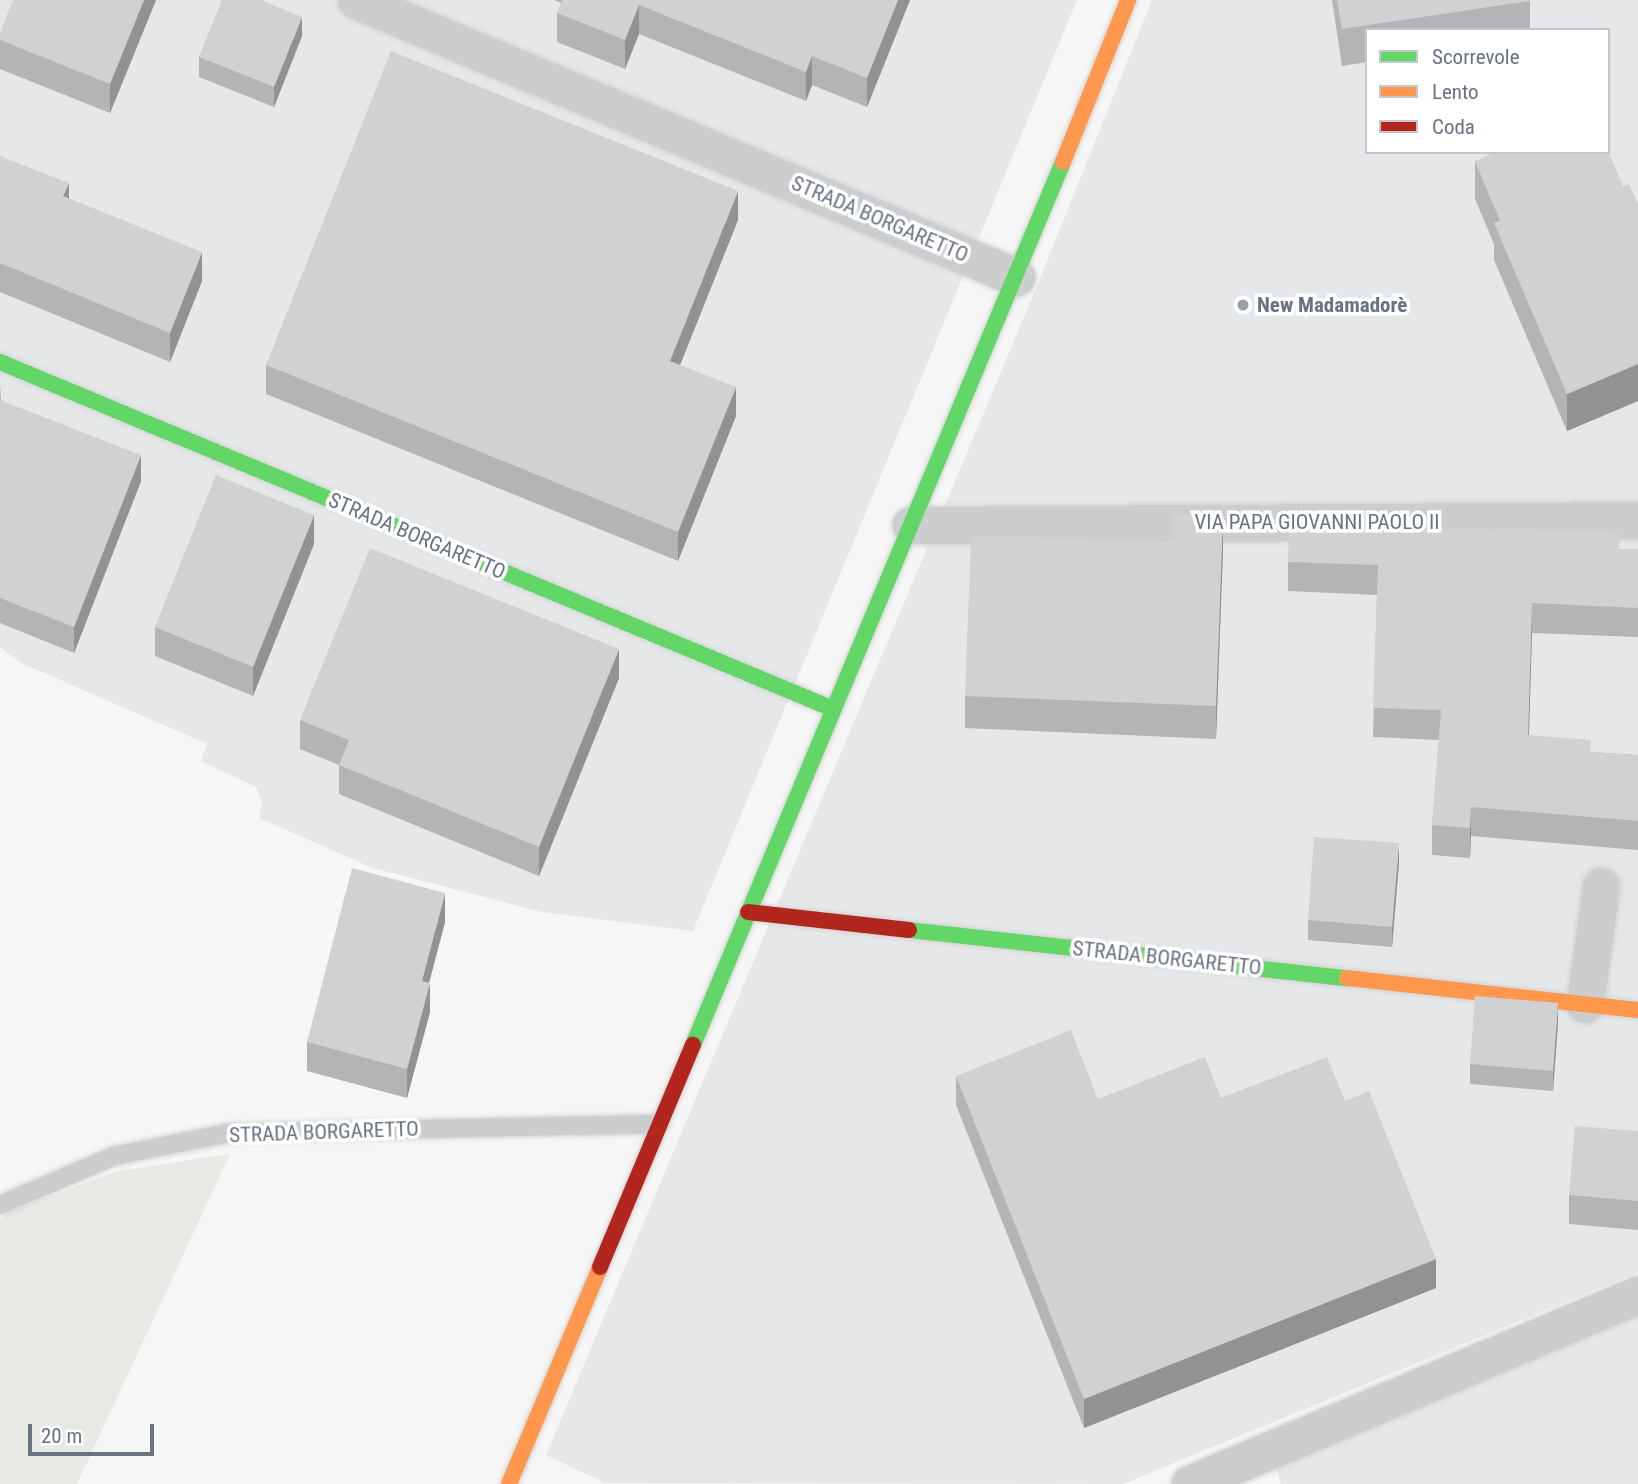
<!DOCTYPE html>
<meta charset="utf-8">
<style>
body{margin:0}
#map{position:relative;width:1638px;height:1484px;overflow:hidden;background:#f6f6f6;font-family:"Roboto Condensed",sans-serif}
div>[style]{position:absolute}
.built>*{inset:0;background:#e6e7e8}
.green>*{inset:0;background:#e6e9e4}
.roads{filter:drop-shadow(0 0 2px #d2d3d4) drop-shadow(0 0 2px #d2d3d4)}
.lane>*{height:18px;margin:-9px;padding:0 9px;transform-origin:9px;border-radius:9px;background:#cccdcf}
.street>*{height:37px;margin:-18.5px;padding:0 18.5px;transform-origin:18.5px;border-radius:18.5px;background:#cccdcf}
.fast>*{height:16px;margin:-8px;padding:0 8px;transform-origin:8px;border-radius:8px;background:#63d668}
.slow>*{height:16px;margin:-8px;padding:0 8px;transform-origin:8px;border-radius:8px;background:#ff974d}
.jam>*{height:16px;margin:-8px;padding:0 8px;transform-origin:8px;border-radius:8px;background:#b3261e}
.wall>*{inset:0;background:#b3b4b5}
.shaded-wall>*{inset:0;background:#929293}
.building>*{inset:0;background:#d0d1d2}
.dots>*{width:19px;height:19px;translate:-50% -50%;box-sizing:border-box;border:4px solid #fff;border-radius:50%}
span{translate:-50% -50%;white-space:nowrap;text-align:center;line-height:1.15;-webkit-text-stroke:7px #fff;paint-order:stroke}
.street-label{font-size:21px;color:#697283}
.poi-label{font-size:21px;color:#697283;font-weight:700}
.left{translate:0 -50%;text-align:left}
.legend{position:absolute;left:1365px;top:28px;width:245px;height:126px;box-sizing:border-box;background:#fff;border:2px solid #c3c7cd;margin:0;padding:9px 12px;list-style:none;font-size:21px;color:#697283}
.legend li{display:flex;align-items:center;gap:14px;height:35px}
.legend b{width:35px;border:2px solid #c3c7cd}
.scale{position:absolute;left:28px;top:1424px;width:126px;height:32px;box-sizing:border-box;border:4px solid #697283;border-top:0;padding-left:9px;font-size:21px;line-height:24px;white-space:nowrap;color:#697283;-webkit-text-stroke:5px #fff;paint-order:stroke}
</style>
<div id="map">
<div class="built">
<div style="clip-path:polygon(0 0,1077px 0,693px 931px,542px 912px,373px 868px,259px 818px,262px 803px,256px 787px,201px 761px,207px 744px,19px 662px,0 647px)"></div>
<div style="clip-path:polygon(evenodd,1152px 0,1638px 0,1638px 1272px,1123px 1484px,605px 1483px,546px 1455px,1037px 286px,1152px 0,1367px 30px,1608px 30px,1608px 152px,1367px 152px,1367px 30px)"></div>
<div style="clip-path:polygon(1638px 1314px,1638px 1484px,1281px 1484px,1275px 1463px)"></div>
</div>
<div class="green">
<div style="clip-path:polygon(230px 1154px,77px 1484px,0 1484px,0 1219px,13px 1210px,118px 1171px)"></div>
</div>
<div class="roads">
<div class="lane">
<div style="left:0;top:1205px;width:124px;rotate:-23.3deg"></div>
<div style="left:114px;top:1156px;width:116px;rotate:-11.4deg"></div>
<div style="left:228px;top:1133px;width:432px;rotate:-1.2deg"></div>
</div>
<div class="street">
<div style="left:356px;top:0;width:716px;rotate:22.77deg"></div>
<div style="left:911px;top:525px;width:727px;rotate:-0.39deg"></div>
<div style="left:1585px;top:1004px;width:119px;rotate:-82.3deg"></div>
<div style="left:1190px;top:1484px;width:486px;rotate:-22.9deg"></div>
</div>
<div class="fast">
<div style="left:0;top:362px;width:902px;rotate:22.61deg"></div>
<div style="left:909px;top:930px;width:441px;rotate:6.3deg"></div>
<div style="left:693px;top:1045px;width:957px;rotate:-67.27deg"></div>
</div>
<div class="slow">
<div style="left:1063px;top:162px;width:175px;rotate:-68.1deg"></div>
<div style="left:1347px;top:978px;width:293px;rotate:6.3deg"></div>
<div style="left:509px;top:1484px;width:235px;rotate:-67.2deg"></div>
</div>
<div class="jam">
<div style="left:748px;top:912px;width:162px;rotate:6.4deg"></div>
<div style="left:600px;top:1267px;width:241px;rotate:-67.3deg"></div>
</div>
</div>
<div class="wall">
<div style="clip-path:polygon(156px 0,110px 113px,0 69px,0 33px)"></div>
<div style="clip-path:polygon(554px 0,910px 0,867px 107px,812px 85px,806px 101px,639px 34px,625px 69px,557px 42px,557px 13px,561px 3px)"></div>
<div style="clip-path:polygon(1332px 0,1530px 0,1530px 30px,1367px 30px,1367px 62px,1342px 66px)"></div>
<div style="clip-path:polygon(302px 36px,274px 107px,199px 77px,199px 57px)"></div>
<div style="clip-path:polygon(0 156px,202px 281px,170px 362px,0 292px)"></div>
<div style="clip-path:polygon(1475px 161px,1623px 186px,1638px 204px,1638px 401px,1567px 431px,1494px 260px,1494px 244px,1475px 199px)"></div>
<div style="clip-path:polygon(738px 220px,680px 365px,736px 416px,678px 561px,266px 394px,266px 365px)"></div>
<div style="clip-path:polygon(0 384px,1px 400px,141px 481px,74px 653px,0 623px)"></div>
<div style="clip-path:polygon(314px 544px,253px 696px,155px 656px,155px 627px)"></div>
<div style="clip-path:polygon(1223px 549px,1216px 739px,965px 728px,965px 696px)"></div>
<div style="clip-path:polygon(1620px 549px,1638px 549px,1638px 637px,1532px 633px,1529px 735px,1591px 752px,1638px 755px,1638px 850px,1471px 836px,1470px 858px,1432px 855px,1432px 825px,1439px 740px,1373px 737px,1377px 595px,1288px 591px,1288px 562px)"></div>
<div style="clip-path:polygon(619px 678px,539px 876px,339px 794px,339px 765px,300px 749px,300px 720px)"></div>
<div style="clip-path:polygon(1399px 863px,1392px 947px,1308px 940px,1308px 920px)"></div>
<div style="clip-path:polygon(445px 922px,429px 982px,430px 1012px,407px 1098px,307px 1071px,307px 1042px)"></div>
<div style="clip-path:polygon(1558px 1023px,1553px 1091px,1470px 1084px,1470px 1064px)"></div>
<div style="clip-path:polygon(956px 1076px,1098px 1099px,1221px 1098px,1345px 1101px,1436px 1288px,1084px 1428px,956px 1105px)"></div>
<div style="clip-path:polygon(1638px 1131px,1638px 1230px,1569px 1224px,1569px 1195px)"></div>
</div>
<div class="shaded-wall">
<div style="clip-path:polygon(144px 0,156px 0,110px 113px,110px 84px)"></div>
<div style="clip-path:polygon(898px 0,910px 0,867px 107px,867px 78px)"></div>
<div style="clip-path:polygon(639px 5px,639px 34px,625px 69px,625px 40px)"></div>
<div style="clip-path:polygon(302px 17px,302px 36px,274px 107px,274px 87px)"></div>
<div style="clip-path:polygon(812px 56px,812px 85px,806px 101px,806px 72px)"></div>
<div style="clip-path:polygon(69px 183px,69px 212px,63px 196px)"></div>
<div style="clip-path:polygon(738px 191px,738px 220px,670px 390px,670px 361px)"></div>
<div style="clip-path:polygon(202px 252px,202px 281px,170px 362px,170px 333px)"></div>
<div style="clip-path:polygon(1638px 364px,1638px 401px,1567px 431px,1567px 394px)"></div>
<div style="clip-path:polygon(736px 387px,736px 416px,678px 561px,678px 532px)"></div>
<div style="clip-path:polygon(141px 455px,141px 481px,74px 653px,74px 627px)"></div>
<div style="clip-path:polygon(314px 515px,314px 544px,253px 696px,253px 667px)"></div>
<div style="clip-path:polygon(1223px 516px,1223px 549px,1216px 739px,1216px 706px)"></div>
<div style="clip-path:polygon(1532px 603px,1532px 633px,1528px 764px,1528px 735px)"></div>
<div style="clip-path:polygon(619px 649px,619px 678px,539px 876px,539px 847px)"></div>
<div style="clip-path:polygon(1471px 807px,1471px 836px,1470px 858px,1470px 828px)"></div>
<div style="clip-path:polygon(1399px 843px,1399px 863px,1392px 947px,1392px 927px)"></div>
<div style="clip-path:polygon(445px 893px,445px 922px,422px 1010px,422px 981px)"></div>
<div style="clip-path:polygon(430px 983px,430px 1012px,407px 1098px,407px 1069px)"></div>
<div style="clip-path:polygon(1558px 1003px,1558px 1023px,1553px 1091px,1553px 1071px)"></div>
<div style="clip-path:polygon(1436px 1259px,1436px 1288px,1084px 1428px,1084px 1399px)"></div>
</div>
<div class="building">
<div style="clip-path:polygon(13px 0,144px 0,110px 84px,0 40px,0 33px)"></div>
<div style="clip-path:polygon(222px 0,261px 0,302px 17px,274px 87px,199px 57px)"></div>
<div style="clip-path:polygon(562px 0,898px 0,867px 78px,812px 56px,806px 72px,639px 5px,625px 40px,557px 13px)"></div>
<div style="clip-path:polygon(1337px 0,1530px 0,1530px 1px,1342px 29px)"></div>
<div style="clip-path:polygon(391px 51px,738px 191px,670px 361px,736px 387px,678px 532px,266px 365px)"></div>
<div style="clip-path:polygon(1608px 151px,1623px 186px,1629px 184px,1638px 204px,1638px 364px,1567px 394px,1494px 223px,1500px 221px,1475px 161px,1496px 152px,1608px 152px)"></div>
<div style="clip-path:polygon(0 156px,69px 183px,63px 196px,202px 252px,170px 333px,0 263px)"></div>
<div style="clip-path:polygon(0 400px,141px 455px,74px 627px,0 598px)"></div>
<div style="clip-path:polygon(216px 475px,314px 515px,253px 667px,155px 627px)"></div>
<div style="clip-path:polygon(1173px 514px,1223px 516px,1216px 706px,965px 696px,971px 535px,1172px 543px)"></div>
<div style="clip-path:polygon(1289px 523px,1620px 532px,1619px 549px,1638px 549px,1638px 608px,1532px 603px,1528px 735px,1591px 740px,1590px 752px,1638px 755px,1638px 821px,1471px 807px,1470px 828px,1432px 825px,1441px 710px,1373px 708px,1378px 565px,1288px 562px)"></div>
<div style="clip-path:polygon(370px 548px,619px 649px,539px 847px,339px 765px,349px 740px,300px 720px)"></div>
<div style="clip-path:polygon(1314px 837px,1399px 843px,1392px 927px,1308px 920px)"></div>
<div style="clip-path:polygon(352px 868px,445px 893px,422px 981px,430px 983px,407px 1069px,307px 1042px)"></div>
<div style="clip-path:polygon(1475px 996px,1558px 1003px,1553px 1071px,1470px 1064px)"></div>
<div style="clip-path:polygon(1071px 1030px,1098px 1099px,1205px 1057px,1221px 1098px,1327px 1057px,1345px 1101px,1369px 1091px,1436px 1259px,1084px 1399px,956px 1076px)"></div>
<div style="clip-path:polygon(1575px 1126px,1638px 1131px,1638px 1201px,1569px 1195px)"></div>
</div>
<div class="dots">
<div style="left:1243px;top:305px;background:#9aa0ab"></div>
</div>
<div class="street-label">
<span style="left:880px;top:219px;rotate:23deg">STRADA BORGARETTO</span>
<span style="left:1317px;top:522px">VIA PAPA GIOVANNI PAOLO II</span>
<span style="left:417px;top:536px;rotate:23deg">STRADA BORGARETTO</span>
<span style="left:1167px;top:958px;rotate:6deg">STRADA BORGARETTO</span>
<span style="left:324px;top:1132px;rotate:-2deg">STRADA BORGARETTO</span>
</div>
<div class="poi-label">
<span class="left" style="left:1257px;top:305px">New Madamadorè</span>
</div>
<ul class="legend">
<li><b style="height:9px;background:#63d668"></b>Scorrevole</li>
<li><b style="height:9px;background:#ff974d"></b>Lento</li>
<li><b style="height:9px;background:#b3261e"></b>Coda</li>
</ul>
<div class="scale">20 m</div>
</div>
